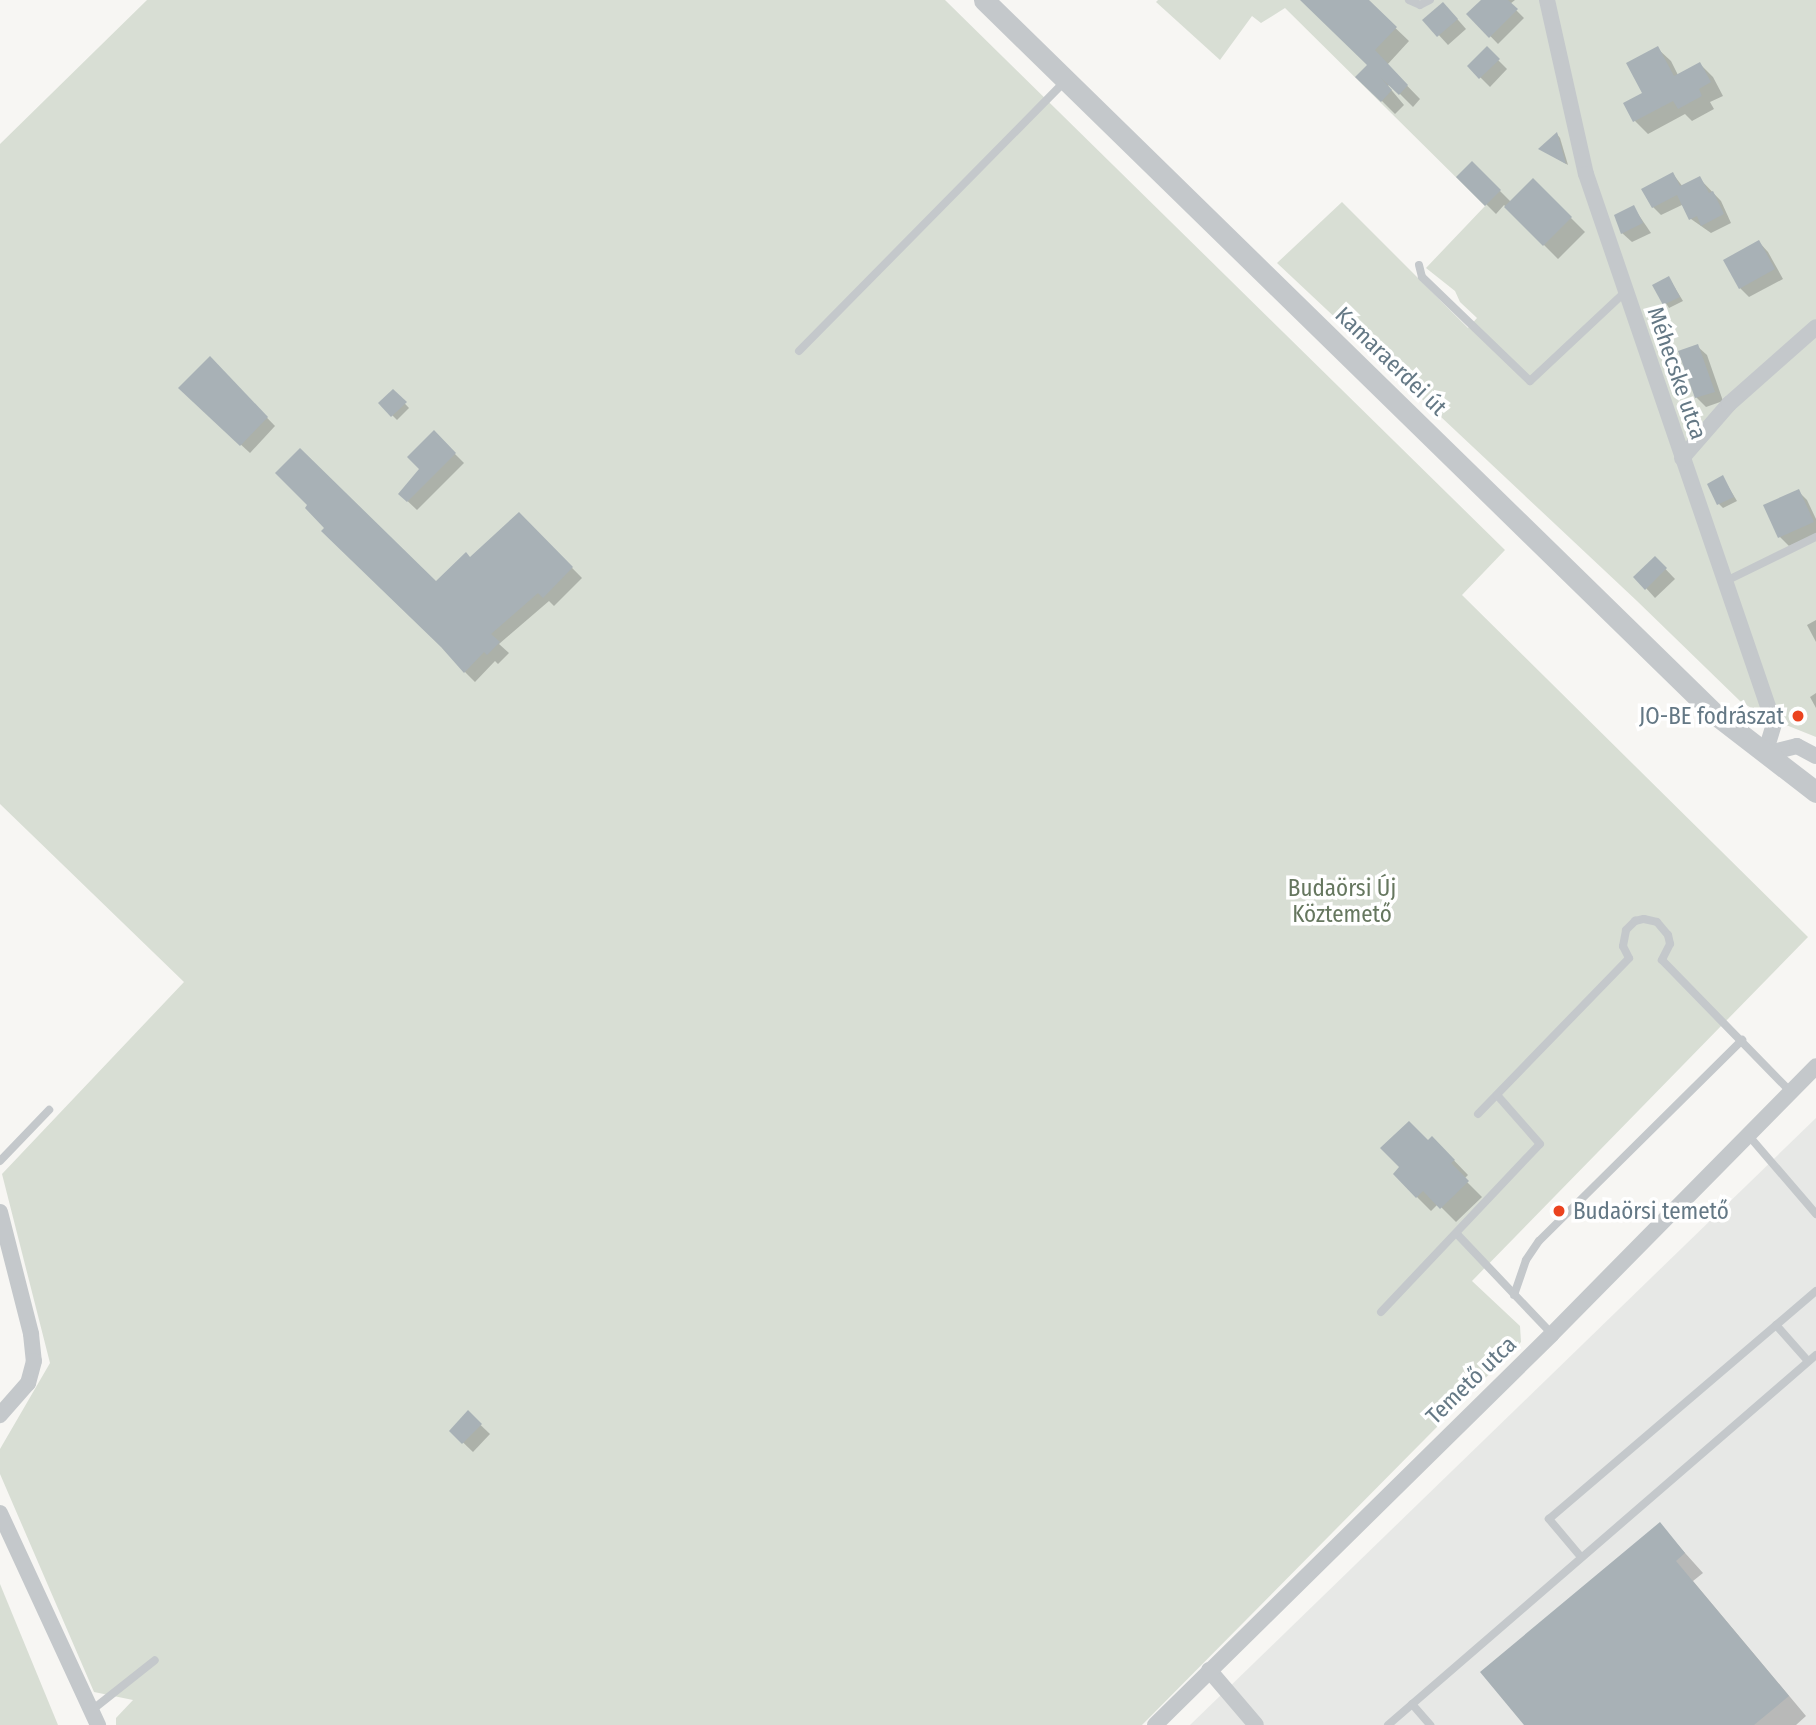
<!DOCTYPE html>
<meta charset="utf-8">
<style>
body{margin:0}
#map{position:relative;width:1816px;height:1725px;overflow:hidden;background:#f7f6f3;font-family:"Fira Sans Condensed",sans-serif}
div>[style]{position:absolute}
.built>*{inset:0;background:#e7e8e6}
.green>*{inset:0;background:#d8ded4}
.shadow>*{inset:0;background:#0003}
.building>*{inset:0;background:#a8b1b6}
.service>*{height:8px;margin:-4px;padding:0 4px;transform-origin:4px;border-radius:4px;background:#c4c8cb}
.minor>*{height:16px;margin:-8px;padding:0 8px;transform-origin:8px;border-radius:8px;background:#c4c8cb}
.tertiary>*{height:21px;margin:-10.5px;padding:0 10.5px;transform-origin:10.5px;border-radius:10.5px;background:#c4c8cb}
.dots>*{width:19px;height:19px;translate:-50% -50%;box-sizing:border-box;border:4px solid #fff;border-radius:50%}
span{translate:-50% -50%;white-space:nowrap;text-align:center;line-height:1.15;-webkit-text-stroke:7px #fff;paint-order:stroke}
.street-label{font-size:23px;color:#647885}
.poi-label{font-size:23px;color:#647885}
.right{translate:-100% -50%;text-align:right}
.left{translate:0 -50%;text-align:left}
.park-label{font-size:23px;color:#66775f}
</style>
<div id="map">
<div class="built">
<div style="clip-path:polygon(1816px 1118px,1816px 1725px,1190px 1725px)"></div>
</div>
<div class="green">
<div style="clip-path:polygon(147px 0,945px 0,1505px 550px,1462px 595px,1808px 937px,1472px 1281px,1520px 1326px,1521px 1342px,1142px 1725px,116px 1725px,116px 1718px,133px 1700px,94px 1692px,0 1474px,0 1449px,50px 1363px,2px 1174px,184px 982px,0 804px,0 144px)"></div>
<div style="clip-path:polygon(1158px 0,1816px 0,1816px 737px,1764px 716px,1740px 701px,1637px 601px,1277px 263px,1342px 202px,1468px 328px,1477px 318px,1460px 302px,1455px 291px,1426px 268px,1485px 206px,1285px 8px,1261px 23px,1252px 16px,1220px 60px,1156px 2px)"></div>
<div style="clip-path:polygon(0 1584px,58px 1725px,0 1725px)"></div>
</div>
<div class="shadow">
<div style="clip-path:polygon(1317px 0,1366px 0,1409px 41px,1387px 65px,1420px 99px,1413px 107px,1390px 84px,1388px 86px,1404px 105px,1395px 114px,1358px 77px,1370px 65px)"></div>
<div style="clip-path:polygon(1483px 0,1515px 0,1510px 4px,1524px 18px,1498px 44px,1469px 14px)"></div>
<div style="clip-path:polygon(1452px 13px,1466px 29px,1448px 45px,1425px 20px)"></div>
<div style="clip-path:polygon(1487px 49px,1507px 69px,1490px 87px,1469px 66px)"></div>
<div style="clip-path:polygon(1658px 49px,1671px 61px,1678px 75px,1700px 64px,1713px 77px,1723px 96px,1710px 102px,1714px 109px,1692px 121px,1685px 114px,1648px 134px,1635px 121px,1625px 104px,1644px 93px)"></div>
<div style="clip-path:polygon(1557px 134px,1560px 138px,1568px 165px,1541px 149px)"></div>
<div style="clip-path:polygon(1472px 163px,1511px 202px,1533px 180px,1585px 232px,1558px 259px,1504px 205px,1496px 214px,1459px 177px)"></div>
<div style="clip-path:polygon(1673px 174px,1683px 187px,1699px 178px,1721px 201px,1731px 223px,1711px 233px,1691px 219px,1684px 204px,1661px 215px,1653px 207px)"></div>
<div style="clip-path:polygon(1634px 208px,1651px 233px,1632px 242px,1622px 233px,1616px 216px)"></div>
<div style="clip-path:polygon(1759px 242px,1768px 252px,1783px 279px,1749px 297px,1740px 288px)"></div>
<div style="clip-path:polygon(1672px 283px,1683px 301px,1669px 308px,1655px 286px)"></div>
<div style="clip-path:polygon(1697px 346px,1707px 355px,1723px 401px,1706px 407px,1696px 397px)"></div>
<div style="clip-path:polygon(210px 359px,275px 426px,250px 453px,188px 396px)"></div>
<div style="clip-path:polygon(393px 391px,409px 408px,397px 420px,380px 403px)"></div>
<div style="clip-path:polygon(434px 433px,464px 463px,417px 510px,400px 494px,421px 469px)"></div>
<div style="clip-path:polygon(1723px 478px,1737px 501px,1723px 508px,1719px 504px)"></div>
<div style="clip-path:polygon(1798px 491px,1807px 500px,1816px 519px,1816px 534px,1789px 546px,1780px 537px)"></div>
<div style="clip-path:polygon(519px 514px,582px 578px,554px 606px,549px 601px,499px 644px,509px 653px,498px 664px,495px 661px,475px 682px,465px 672px,436px 583px,470px 559px)"></div>
<div style="clip-path:polygon(1655px 558px,1675px 579px,1655px 598px,1636px 577px)"></div>
<div style="clip-path:polygon(1816px 620px,1816px 642px,1807px 625px)"></div>
<div style="clip-path:polygon(1816px 693px,1816px 708px,1810px 697px)"></div>
<div style="clip-path:polygon(1428px 1142px,1446px 1152px,1468px 1175px,1464px 1179px,1482px 1197px,1456px 1222px,1438px 1204px,1431px 1211px,1417px 1197px,1402px 1168px)"></div>
<div style="clip-path:polygon(468px 1413px,490px 1434px,473px 1452px,451px 1431px)"></div>
<div style="clip-path:polygon(1660px 1525px,1703px 1573px,1693px 1581px,1806px 1716px,1796px 1725px,1527px 1725px)"></div>
</div>
<div class="building">
<div style="clip-path:polygon(1300px 0,1369px 0,1397px 27px,1375px 50px,1408px 85px,1399px 95px,1380px 77px,1392px 90px,1381px 102px,1355px 77px,1367px 65px)"></div>
<div style="clip-path:polygon(1481px 0,1508px 0,1518px 9px,1489px 38px,1466px 14px)"></div>
<div style="clip-path:polygon(1443px 2px,1458px 19px,1437px 37px,1422px 20px)"></div>
<div style="clip-path:polygon(1487px 46px,1500px 59px,1479px 79px,1467px 66px)"></div>
<div style="clip-path:polygon(1658px 46px,1674px 76px,1700px 62px,1711px 82px,1699px 89px,1702px 96px,1678px 109px,1673px 101px,1633px 122px,1623px 103px,1642px 93px,1626px 63px)"></div>
<div style="clip-path:polygon(1557px 132px,1566px 164px,1538px 149px)"></div>
<div style="clip-path:polygon(1472px 161px,1501px 190px,1485px 206px,1456px 177px)"></div>
<div style="clip-path:polygon(1673px 172px,1680px 186px,1700px 176px,1709px 193px,1713px 191px,1724px 214px,1701px 226px,1697px 216px,1689px 220px,1677px 195px,1652px 208px,1641px 189px)"></div>
<div style="clip-path:polygon(1533px 178px,1572px 217px,1543px 246px,1504px 207px)"></div>
<div style="clip-path:polygon(1634px 205px,1643px 223px,1621px 234px,1614px 215px)"></div>
<div style="clip-path:polygon(1759px 240px,1775px 269px,1739px 289px,1723px 260px)"></div>
<div style="clip-path:polygon(1669px 276px,1680px 297px,1663px 305px,1652px 285px)"></div>
<div style="clip-path:polygon(1698px 344px,1715px 392px,1695px 398px,1678px 351px)"></div>
<div style="clip-path:polygon(210px 356px,268px 417px,240px 446px,178px 388px)"></div>
<div style="clip-path:polygon(393px 389px,407px 402px,391px 417px,378px 403px)"></div>
<div style="clip-path:polygon(434px 430px,456px 453px,407px 502px,398px 494px,419px 469px,407px 457px)"></div>
<div style="clip-path:polygon(300px 448px,436px 581px,466px 552px,470px 557px,519px 512px,573px 567px,543px 598px,538px 593px,491px 634px,500px 642px,487px 655px,484px 652px,464px 673px,441px 647px,321px 531px,324px 528px,305px 508px,307px 505px,275px 473px)"></div>
<div style="clip-path:polygon(1723px 475px,1734px 497px,1717px 505px,1707px 484px)"></div>
<div style="clip-path:polygon(1799px 489px,1814px 522px,1778px 538px,1763px 505px)"></div>
<div style="clip-path:polygon(1655px 556px,1667px 568px,1645px 590px,1633px 577px)"></div>
<div style="clip-path:polygon(1409px 1121px,1428px 1140px,1432px 1136px,1455px 1160px,1451px 1163px,1469px 1181px,1440px 1209px,1423px 1191px,1416px 1198px,1393px 1174px,1399px 1167px,1380px 1148px)"></div>
<div style="clip-path:polygon(468px 1410px,482px 1424px,462px 1444px,449px 1431px)"></div>
<div style="clip-path:polygon(1660px 1522px,1685px 1553px,1676px 1561px,1789px 1696px,1754px 1725px,1524px 1725px,1480px 1672px)"></div>
</div>
<div class="service">
<div style="left:1409px;top:0;width:12px;rotate:24deg"></div>
<div style="left:1420px;top:5px;width:11px;rotate:-27deg"></div>
<div style="left:1419px;top:265px;width:12px;rotate:76deg"></div>
<div style="left:1422px;top:277px;width:150px;rotate:43.9deg"></div>
<div style="left:1530px;top:381px;width:130px;rotate:-43.1deg"></div>
<div style="left:799px;top:351px;width:380px;rotate:-45.4deg"></div>
<div style="left:1726px;top:581px;width:100px;rotate:-26.1deg"></div>
<div style="left:1478px;top:1114px;width:217px;rotate:-45.9deg"></div>
<div style="left:1629px;top:958px;width:13px;rotate:-117deg"></div>
<div style="left:1623px;top:946px;width:16px;rotate:-79deg"></div>
<div style="left:1626px;top:930px;width:13px;rotate:-45deg"></div>
<div style="left:1635px;top:921px;width:9px;rotate:-13deg"></div>
<div style="left:1644px;top:919px;width:13px;rotate:13deg"></div>
<div style="left:1657px;top:922px;width:17px;rotate:50deg"></div>
<div style="left:1668px;top:935px;width:9px;rotate:77deg"></div>
<div style="left:1670px;top:944px;width:18px;rotate:117deg"></div>
<div style="left:1662px;top:960px;width:185px;rotate:45.7deg"></div>
<div style="left:1749px;top:1136px;width:103px;rotate:49.3deg"></div>
<div style="left:0;top:1161px;width:71px;rotate:-46.1deg"></div>
<div style="left:1457px;top:1234px;width:138px;rotate:46.5deg"></div>
<div style="left:1514px;top:1295px;width:37px;rotate:-71deg"></div>
<div style="left:1526px;top:1260px;width:23px;rotate:-56deg"></div>
<div style="left:1539px;top:1241px;width:286px;rotate:-44.7deg"></div>
<div style="left:1381px;top:1312px;width:231px;rotate:-46.6deg"></div>
<div style="left:1540px;top:1144px;width:65px;rotate:-131.3deg"></div>
<div style="left:1776px;top:1325px;width:47px;rotate:48.5deg"></div>
<div style="left:1581px;top:1557px;width:50px;rotate:-130.1deg"></div>
<div style="left:1549px;top:1519px;width:351px;rotate:-40.5deg"></div>
<div style="left:1412px;top:1704px;width:28px;rotate:49deg"></div>
<div style="left:92px;top:1710px;width:80px;rotate:-38.4deg"></div>
<div style="left:1388px;top:1725px;width:566px;rotate:-40.84deg"></div>
</div>
<div class="minor">
<div style="left:1547px;top:0;width:178px;rotate:77.4deg"></div>
<div style="left:1586px;top:174px;width:581px;rotate:71.13deg"></div>
<div style="left:1774px;top:724px;width:31px;rotate:107deg"></div>
<div style="left:1682px;top:458px;width:72px;rotate:-49deg"></div>
<div style="left:1729px;top:404px;width:116px;rotate:-41.5deg"></div>
<div style="left:1765px;top:754px;width:33px;rotate:-14deg"></div>
<div style="left:1797px;top:746px;width:21px;rotate:28deg"></div>
<div style="left:0;top:1212px;width:126px;rotate:75.7deg"></div>
<div style="left:31px;top:1334px;width:27px;rotate:84deg"></div>
<div style="left:34px;top:1361px;width:23px;rotate:105deg"></div>
<div style="left:28px;top:1383px;width:43px;rotate:131.2deg"></div>
<div style="left:0;top:1513px;width:234px;rotate:65.2deg"></div>
<div style="left:1209px;top:1670px;width:72px;rotate:49.5deg"></div>
<div style="left:1155px;top:1725px;width:557px;rotate:-44.56deg"></div>
<div style="left:1552px;top:1334px;width:376px;rotate:-45.4deg"></div>
</div>
<div class="tertiary">
<div style="left:984px;top:0;width:1023px;rotate:44.33deg"></div>
<div style="left:1716px;top:715px;width:126px;rotate:37.6deg"></div>
</div>
<div class="dots">
<div style="left:1798px;top:716px;background:#eb431f"></div>
<div style="left:1559px;top:1211px;background:#eb431f"></div>
</div>
<div class="street-label">
<span style="left:1391px;top:361px;rotate:44deg">Kamaraerdei út</span>
<span style="left:1677px;top:373px;rotate:71deg">Méhecske utca</span>
<span style="left:1471px;top:1380px;rotate:-44deg">Temető utca</span>
</div>
<div class="poi-label">
<span class="right" style="left:1784px;top:716px">JO-BE fodrászat</span>
<span class="left" style="left:1573px;top:1211px">Budaörsi temető</span>
</div>
<div class="park-label">
<span style="left:1342px;top:901px">Budaörsi Új<br>Köztemető</span>
</div>
</div>
